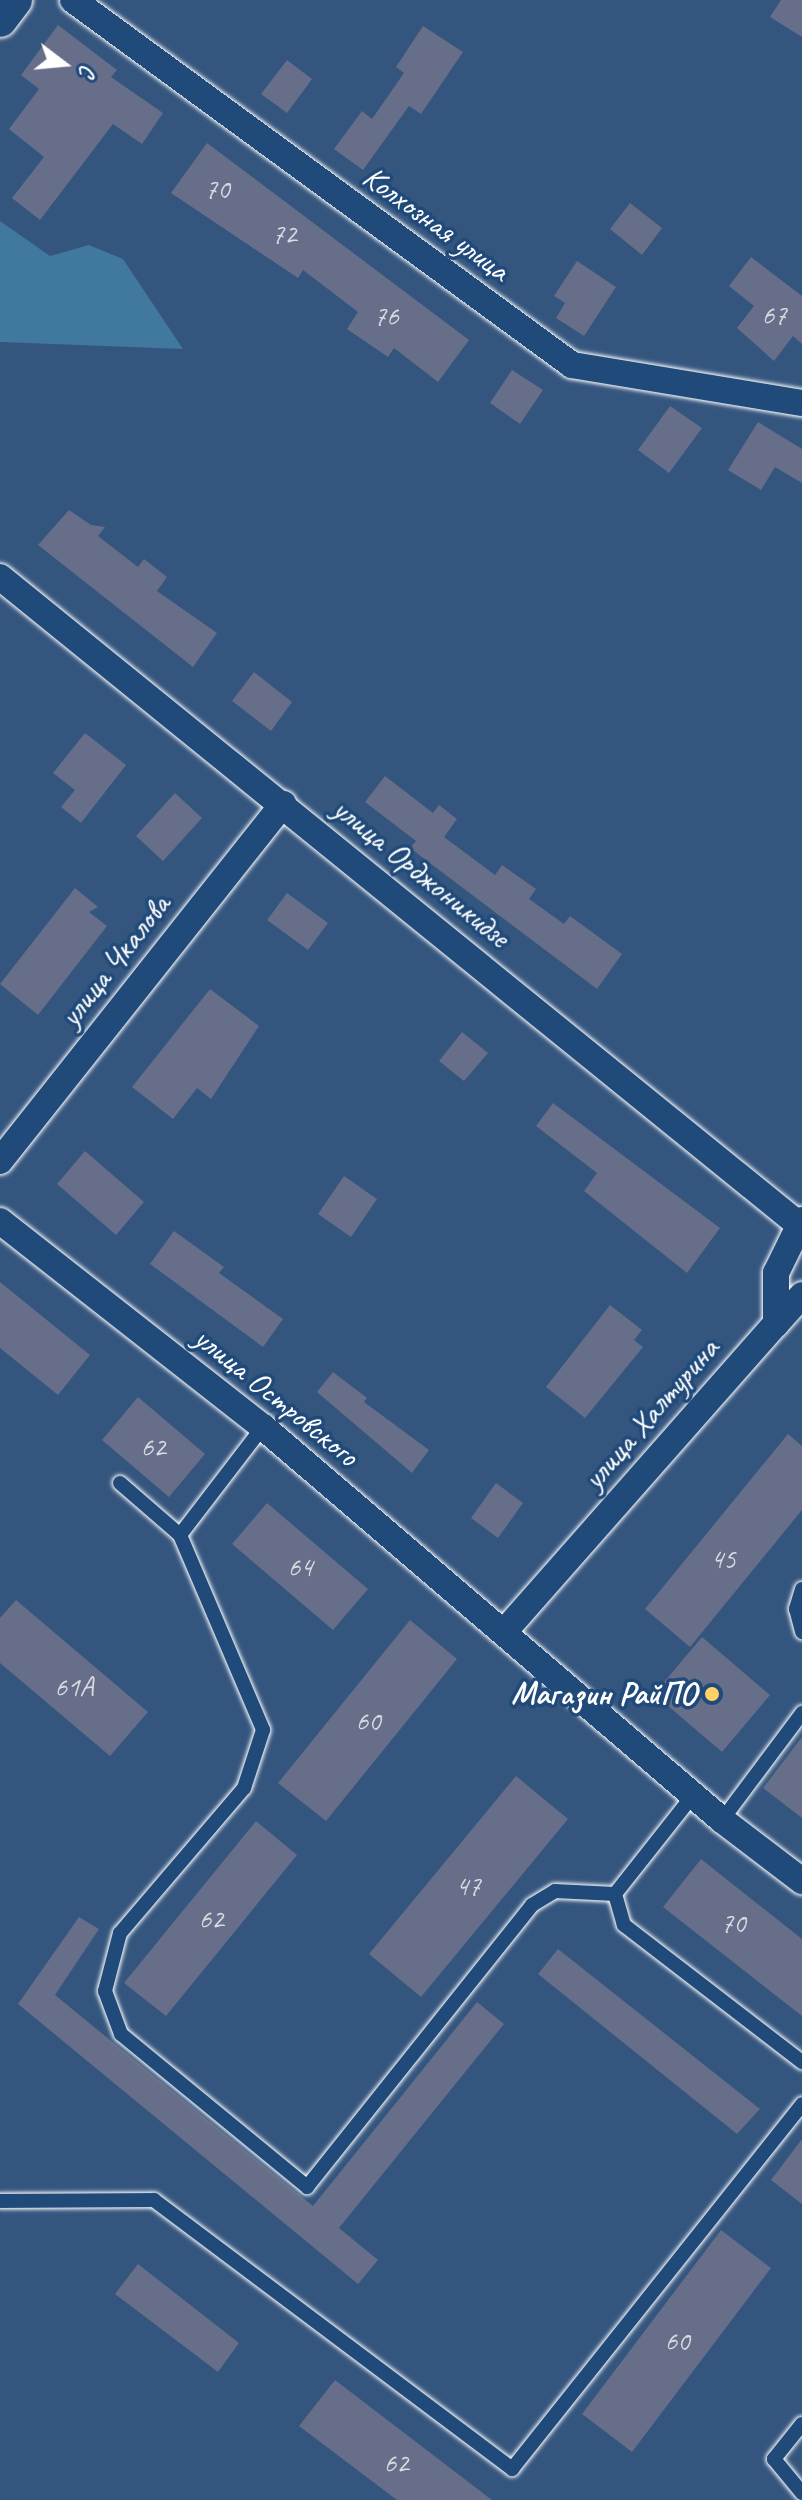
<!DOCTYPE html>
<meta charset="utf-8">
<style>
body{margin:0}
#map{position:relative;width:802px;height:2500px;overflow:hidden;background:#34557e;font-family:Caveat,sans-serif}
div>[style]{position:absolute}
.water>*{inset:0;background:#41789e}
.building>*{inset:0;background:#666e89}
.roads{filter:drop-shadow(0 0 2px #fff) drop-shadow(0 0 2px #fff)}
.service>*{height:14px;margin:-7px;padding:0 7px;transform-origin:7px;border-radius:7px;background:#1f4a7a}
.minor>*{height:26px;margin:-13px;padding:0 13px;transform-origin:13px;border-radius:13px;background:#1f4a7a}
.tertiary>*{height:34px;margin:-17px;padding:0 17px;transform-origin:17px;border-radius:17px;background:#1f4a7a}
.dots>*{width:22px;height:22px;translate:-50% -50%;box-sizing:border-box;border:4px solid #1f4a7a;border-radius:50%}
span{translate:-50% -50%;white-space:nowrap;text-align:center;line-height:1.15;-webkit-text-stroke:7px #1f4a7a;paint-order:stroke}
.number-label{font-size:28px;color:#d9dbe2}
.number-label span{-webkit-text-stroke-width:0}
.street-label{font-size:32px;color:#fff}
.poi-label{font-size:32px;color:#fff;font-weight:700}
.right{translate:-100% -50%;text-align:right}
.north{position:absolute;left:24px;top:24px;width:80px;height:80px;-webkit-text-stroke:6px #1f4a7a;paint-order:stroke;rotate:106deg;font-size:22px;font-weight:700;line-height:32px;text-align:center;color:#fff}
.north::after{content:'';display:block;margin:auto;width:28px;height:36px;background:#fff;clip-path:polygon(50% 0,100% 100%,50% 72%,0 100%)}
</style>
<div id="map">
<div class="water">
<div style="clip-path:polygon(0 221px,50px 256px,89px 245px,123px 259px,183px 349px,0 342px)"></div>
</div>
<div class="building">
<div style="clip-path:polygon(781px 0,802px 0,802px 37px,770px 17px)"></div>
<div style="clip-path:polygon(58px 25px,117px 70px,111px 77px,163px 113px,142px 144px,113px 124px,40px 220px,12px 198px,44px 157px,9px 129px,39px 89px,21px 75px)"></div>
<div style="clip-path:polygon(423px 26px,463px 52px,421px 114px,409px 106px,363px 170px,334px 149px,362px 111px,372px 119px,404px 73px,396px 67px)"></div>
<div style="clip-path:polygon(287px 60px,312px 79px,287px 113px,261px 94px)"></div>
<div style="clip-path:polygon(207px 143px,469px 340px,438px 382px,394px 348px,388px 357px,347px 329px,358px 312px,303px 270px,298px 278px,171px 193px)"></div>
<div style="clip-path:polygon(630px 203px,662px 228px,642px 255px,610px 229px)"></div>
<div style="clip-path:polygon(751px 257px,802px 296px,802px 344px,793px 336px,774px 361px,737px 328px,754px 306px,729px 286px)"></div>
<div style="clip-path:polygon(577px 261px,616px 287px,584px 336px,556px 318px,565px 303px,554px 296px)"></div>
<div style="clip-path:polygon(512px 370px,543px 390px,520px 424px,490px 403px)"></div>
<div style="clip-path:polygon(670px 406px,702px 428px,669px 473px,638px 450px)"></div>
<div style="clip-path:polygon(758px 422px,802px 449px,802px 483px,775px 467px,761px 490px,728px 470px)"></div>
<div style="clip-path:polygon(69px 510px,91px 525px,105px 527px,98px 536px,138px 567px,144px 559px,167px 577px,157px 591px,217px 633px,193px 667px,38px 545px)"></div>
<div style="clip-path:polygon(254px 672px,292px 702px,271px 731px,232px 701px)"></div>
<div style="clip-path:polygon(85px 733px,126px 765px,81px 823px,61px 807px,75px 790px,53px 773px)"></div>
<div style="clip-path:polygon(385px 776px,433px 813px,439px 805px,457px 819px,444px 837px,495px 875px,502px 865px,536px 889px,529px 899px,564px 924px,570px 916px,622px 954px,597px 989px,410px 848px,416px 841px,365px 802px)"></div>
<div style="clip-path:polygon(175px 793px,202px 818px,163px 861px,136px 836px)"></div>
<div style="clip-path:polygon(75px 888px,98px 907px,89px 912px,107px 926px,38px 1015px,0 984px)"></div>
<div style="clip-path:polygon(287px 893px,328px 923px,308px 950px,267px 920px)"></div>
<div style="clip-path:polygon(210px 989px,259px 1026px,211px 1099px,197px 1088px,173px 1119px,132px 1087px)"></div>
<div style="clip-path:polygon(462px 1032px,488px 1053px,464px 1081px,439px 1061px)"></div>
<div style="clip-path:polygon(553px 1103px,720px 1228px,687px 1273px,584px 1191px,597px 1173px,536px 1126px)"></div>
<div style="clip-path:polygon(85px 1151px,144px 1202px,116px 1235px,57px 1184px)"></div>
<div style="clip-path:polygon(344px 1176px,377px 1199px,351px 1237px,318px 1214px)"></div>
<div style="clip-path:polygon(174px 1231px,224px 1267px,219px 1273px,283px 1319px,263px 1347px,150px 1264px)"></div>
<div style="clip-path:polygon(0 1282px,90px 1355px,58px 1395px,0 1348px)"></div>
<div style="clip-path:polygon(610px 1305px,642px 1330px,634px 1340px,643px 1347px,585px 1418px,546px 1387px)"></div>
<div style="clip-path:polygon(333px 1372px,367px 1398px,364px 1402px,429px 1450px,412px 1473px,317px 1392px)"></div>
<div style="clip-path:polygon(138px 1397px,205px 1454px,169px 1497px,102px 1440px)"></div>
<div style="clip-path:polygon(788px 1434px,802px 1446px,802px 1510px,690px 1647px,645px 1609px)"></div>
<div style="clip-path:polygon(496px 1483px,523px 1503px,498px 1538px,471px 1518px)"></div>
<div style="clip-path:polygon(267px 1503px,368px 1589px,333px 1630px,232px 1544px)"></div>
<div style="clip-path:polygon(16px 1600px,148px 1712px,110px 1756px,0 1663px,0 1618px)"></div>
<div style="clip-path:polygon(410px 1620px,457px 1659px,326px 1821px,278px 1783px)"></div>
<div style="clip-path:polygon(702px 1637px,770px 1695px,722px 1752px,654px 1694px)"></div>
<div style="clip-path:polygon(802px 1737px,802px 1818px,763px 1788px)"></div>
<div style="clip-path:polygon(516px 1776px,568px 1819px,421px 1997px,369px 1954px)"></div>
<div style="clip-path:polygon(256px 1821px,297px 1855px,166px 2016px,124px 1983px)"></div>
<div style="clip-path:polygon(701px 1859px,802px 1939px,802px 2016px,663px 1907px)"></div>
<div style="clip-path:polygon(79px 1917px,99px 1929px,55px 1995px,313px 2206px,477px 2002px,504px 2024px,339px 2228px,378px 2260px,358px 2284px,18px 2004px)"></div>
<div style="clip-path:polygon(558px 1949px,760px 2109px,737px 2134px,538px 1974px)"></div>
<div style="clip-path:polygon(802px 2139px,802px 2204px,771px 2180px)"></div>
<div style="clip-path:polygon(721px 2230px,771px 2268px,632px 2452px,582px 2414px)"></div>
<div style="clip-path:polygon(138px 2264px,239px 2343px,218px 2372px,115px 2294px)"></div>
<div style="clip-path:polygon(335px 2380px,492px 2500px,397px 2500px,299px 2426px)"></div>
</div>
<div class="roads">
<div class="service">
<div style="left:120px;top:1483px;width:79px;rotate:40.9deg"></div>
<div style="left:180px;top:1535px;width:136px;rotate:-52.5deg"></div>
<div style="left:180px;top:1535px;width:212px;rotate:66.9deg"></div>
<div style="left:263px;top:1730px;width:61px;rotate:108.1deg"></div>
<div style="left:244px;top:1788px;width:191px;rotate:130.5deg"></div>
<div style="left:120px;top:1933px;width:60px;rotate:104.5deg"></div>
<div style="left:105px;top:1991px;width:46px;rotate:69.6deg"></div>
<div style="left:121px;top:2034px;width:241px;rotate:39.4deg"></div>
<div style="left:307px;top:2187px;width:361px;rotate:-51.4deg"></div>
<div style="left:532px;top:1905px;width:27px;rotate:-31deg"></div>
<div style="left:555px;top:1891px;width:60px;rotate:2.9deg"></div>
<div style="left:615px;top:1894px;width:127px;rotate:-51.7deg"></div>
<div style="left:802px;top:1589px;width:21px;rotate:107deg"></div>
<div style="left:796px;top:1609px;width:24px;rotate:75deg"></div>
<div style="left:722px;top:1820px;width:134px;rotate:-53.2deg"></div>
<div style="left:615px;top:1894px;width:32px;rotate:74deg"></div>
<div style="left:624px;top:1925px;width:225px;rotate:37.6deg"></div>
<div style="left:0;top:2201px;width:154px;rotate:-0.4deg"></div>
<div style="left:154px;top:2200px;width:448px;rotate:36.9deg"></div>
<div style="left:512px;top:2469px;width:466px;rotate:-51.5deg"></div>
<div style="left:802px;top:2424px;width:45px;rotate:128.7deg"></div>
<div style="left:774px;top:2459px;width:44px;rotate:50.5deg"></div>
</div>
<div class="minor">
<div style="left:73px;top:0;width:618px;rotate:36.18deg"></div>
<div style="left:572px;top:365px;width:233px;rotate:9.4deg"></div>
<div style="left:0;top:577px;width:1026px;rotate:39.03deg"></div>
<div style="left:0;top:1161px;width:456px;rotate:-51.6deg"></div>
<div style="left:0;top:1221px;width:334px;rotate:38.1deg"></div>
<div style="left:263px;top:1427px;width:604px;rotate:40.57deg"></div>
<div style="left:722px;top:1820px;width:101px;rotate:37.3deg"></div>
<div style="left:776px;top:1324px;width:39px;rotate:-48deg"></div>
<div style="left:504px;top:1632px;width:411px;rotate:-48.6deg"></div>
<div style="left:776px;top:1324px;width:51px;rotate:-90deg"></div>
<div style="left:776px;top:1273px;width:59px;rotate:-63.9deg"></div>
</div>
<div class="tertiary">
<div style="left:0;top:20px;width:25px;rotate:-53deg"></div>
</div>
</div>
<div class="dots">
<div style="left:712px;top:1694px;background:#ffd166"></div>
</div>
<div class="number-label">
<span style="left:217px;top:189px">70</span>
<span style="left:284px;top:234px">72</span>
<span style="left:774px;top:315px">67</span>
<span style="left:386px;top:316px">76</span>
<span style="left:153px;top:1447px">62</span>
<span style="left:723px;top:1559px">45</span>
<span style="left:300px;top:1567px">64</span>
<span style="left:74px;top:1687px">61А</span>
<span style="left:368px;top:1721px">60</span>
<span style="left:468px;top:1886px">47</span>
<span style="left:211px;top:1919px">62</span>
<span style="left:733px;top:1923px">70</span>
<span style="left:677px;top:2341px">60</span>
<span style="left:396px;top:2463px">62</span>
</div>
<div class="street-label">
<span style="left:436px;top:224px;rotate:36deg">Колхозная улица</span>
<span style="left:421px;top:873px;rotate:39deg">улица Орджоникидзе</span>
<span style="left:115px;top:961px;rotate:-52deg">улица Чкалова</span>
<span style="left:276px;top:1397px;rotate:39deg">улица Островского</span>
<span style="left:651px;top:1414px;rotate:-49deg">улица Халтурина</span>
</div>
<div class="poi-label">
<span class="right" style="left:696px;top:1694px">Магазин РайПО</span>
</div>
<div class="north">С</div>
</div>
